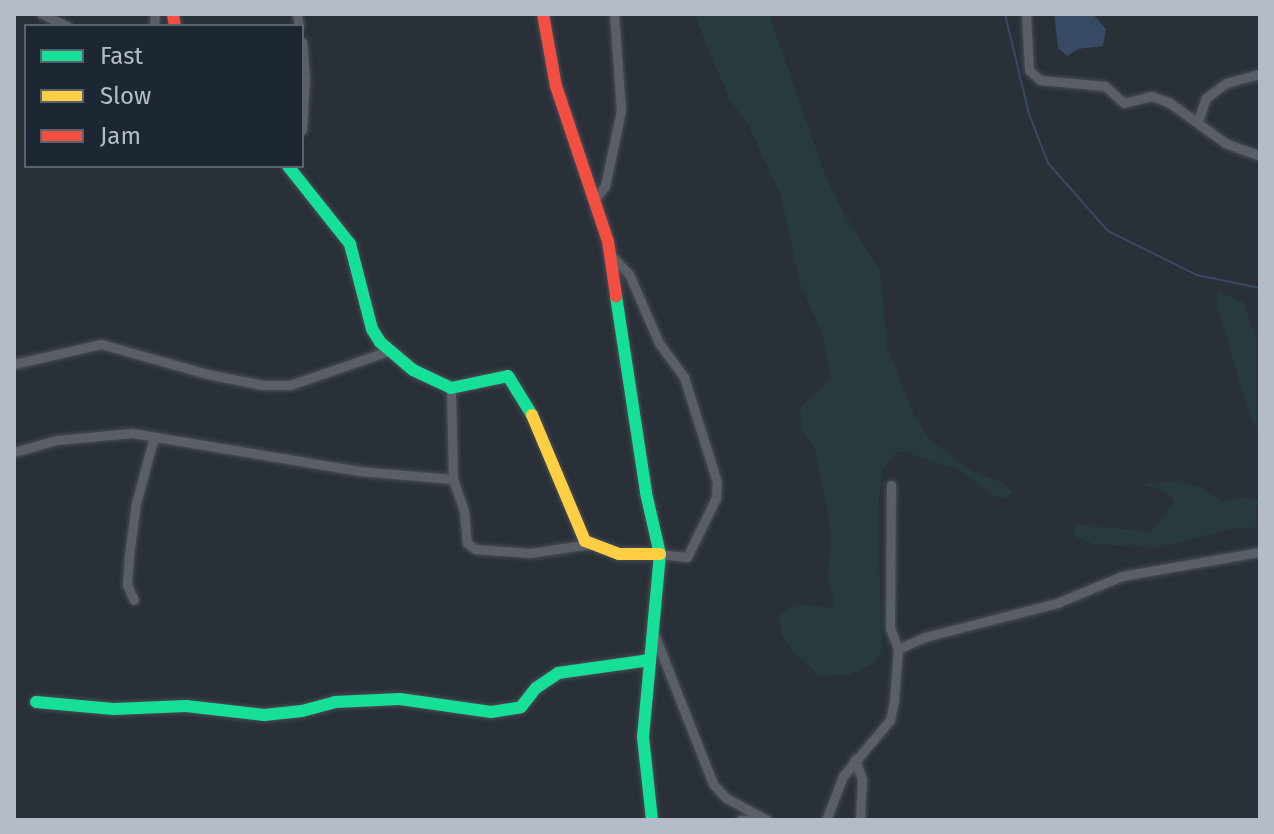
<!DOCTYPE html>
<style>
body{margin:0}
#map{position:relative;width:1274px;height:834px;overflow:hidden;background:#2a3038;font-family:"Fira Sans",sans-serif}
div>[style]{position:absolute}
.green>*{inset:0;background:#273a3e}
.water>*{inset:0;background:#384963}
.stream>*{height:2px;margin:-1px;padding:0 1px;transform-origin:1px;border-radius:1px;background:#384963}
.roads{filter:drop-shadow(0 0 2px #484c53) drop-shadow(0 0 2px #484c53)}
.street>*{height:9px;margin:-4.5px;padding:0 4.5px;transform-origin:4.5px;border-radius:4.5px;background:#5a5e66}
.fast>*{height:12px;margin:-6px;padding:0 6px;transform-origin:6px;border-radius:6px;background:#16e098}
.slow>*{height:12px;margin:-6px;padding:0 6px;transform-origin:6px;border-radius:6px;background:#ffcf43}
.jam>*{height:12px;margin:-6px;padding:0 6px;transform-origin:6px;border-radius:6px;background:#f24e42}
span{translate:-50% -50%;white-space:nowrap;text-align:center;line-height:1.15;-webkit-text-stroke:7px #1d2633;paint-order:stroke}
.frame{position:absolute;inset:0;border:16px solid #b4bcc9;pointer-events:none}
.legend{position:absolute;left:24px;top:24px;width:280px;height:144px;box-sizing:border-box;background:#1d2633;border:2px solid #59626f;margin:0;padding:10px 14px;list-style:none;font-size:24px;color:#b4bcc9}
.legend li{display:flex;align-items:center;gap:16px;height:40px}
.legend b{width:40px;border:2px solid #59626f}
</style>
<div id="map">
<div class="green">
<div style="clip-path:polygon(694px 14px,769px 14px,824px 172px,844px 214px,880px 270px,887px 348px,915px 417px,931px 441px,973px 471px,1003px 483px,1013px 493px,1004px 499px,993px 495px,959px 470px,905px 452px,896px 453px,882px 469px,878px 512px,882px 651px,875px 663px,849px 675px,819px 676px,787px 645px,781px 632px,779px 616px,785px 610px,800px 604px,833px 609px,835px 604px,828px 581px,831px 538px,828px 513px,815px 450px,802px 430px,800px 408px,831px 379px,822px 332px,801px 287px,780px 193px,749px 127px,729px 98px)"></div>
<div style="clip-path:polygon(1218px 291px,1243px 302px,1260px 347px,1260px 438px,1247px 407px,1216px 302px)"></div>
<div style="clip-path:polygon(1175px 481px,1202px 488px,1222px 502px,1241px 498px,1260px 500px,1260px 527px,1230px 529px,1160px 547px,1093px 544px,1073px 536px,1077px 524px,1151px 532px,1175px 502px,1167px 492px,1143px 484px)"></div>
</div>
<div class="water">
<div style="clip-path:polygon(1054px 14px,1093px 14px,1106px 29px,1103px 46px,1078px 49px,1067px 56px,1058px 48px)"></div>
</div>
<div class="stream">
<div style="left:1005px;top:14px;width:103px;rotate:76.5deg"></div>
<div style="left:1029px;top:114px;width:53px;rotate:68.8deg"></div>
<div style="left:1048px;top:163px;width:91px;rotate:48.6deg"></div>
<div style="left:1108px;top:231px;width:99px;rotate:26.3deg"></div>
<div style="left:1197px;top:275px;width:64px;rotate:11.7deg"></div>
</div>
<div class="roads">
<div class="street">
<div style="left:42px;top:14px;width:28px;rotate:26deg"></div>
<div style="left:297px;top:14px;width:12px;rotate:81deg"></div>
<div style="left:1026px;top:14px;width:56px;rotate:86.9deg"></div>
<div style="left:1029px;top:70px;width:15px;rotate:42deg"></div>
<div style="left:1040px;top:80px;width:65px;rotate:5.3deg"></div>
<div style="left:1105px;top:86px;width:25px;rotate:42deg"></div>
<div style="left:1124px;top:103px;width:29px;rotate:-14deg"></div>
<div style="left:1152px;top:96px;width:19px;rotate:21deg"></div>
<div style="left:1170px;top:103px;width:68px;rotate:36deg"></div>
<div style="left:1225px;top:143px;width:37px;rotate:20deg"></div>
<div style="left:154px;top:26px;width:12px;rotate:-85deg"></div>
<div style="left:302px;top:42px;width:37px;rotate:85deg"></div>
<div style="left:305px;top:79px;width:51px;rotate:93.4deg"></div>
<div style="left:1198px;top:121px;width:24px;rotate:-71deg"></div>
<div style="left:1206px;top:98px;width:25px;rotate:-37deg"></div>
<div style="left:1226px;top:83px;width:35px;rotate:-15deg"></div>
<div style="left:595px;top:199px;width:16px;rotate:-52deg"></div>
<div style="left:605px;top:186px;width:77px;rotate:-78deg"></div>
<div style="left:621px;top:111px;width:97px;rotate:-94.1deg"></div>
<div style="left:611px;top:255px;width:26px;rotate:47deg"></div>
<div style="left:629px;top:274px;width:75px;rotate:66.5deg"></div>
<div style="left:659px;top:343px;width:42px;rotate:53.7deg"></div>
<div style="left:684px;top:377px;width:110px;rotate:72.6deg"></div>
<div style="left:717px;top:482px;width:16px;rotate:94deg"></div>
<div style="left:716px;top:498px;width:66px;rotate:116.2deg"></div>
<div style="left:687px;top:557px;width:27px;rotate:-174deg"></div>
<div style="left:14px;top:364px;width:89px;rotate:-12.9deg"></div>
<div style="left:101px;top:344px;width:110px;rotate:15.8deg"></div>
<div style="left:207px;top:374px;width:57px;rotate:11.1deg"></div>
<div style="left:263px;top:385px;width:27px"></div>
<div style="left:290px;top:385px;width:105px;rotate:-19deg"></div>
<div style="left:14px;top:452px;width:45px;rotate:-15.6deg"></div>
<div style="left:57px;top:440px;width:75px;rotate:-5.3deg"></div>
<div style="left:132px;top:433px;width:229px;rotate:9.5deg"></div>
<div style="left:358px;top:471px;width:95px;rotate:4.8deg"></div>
<div style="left:453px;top:479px;width:91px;rotate:-91.3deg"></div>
<div style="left:453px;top:479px;width:34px;rotate:71deg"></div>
<div style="left:464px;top:511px;width:32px;rotate:85deg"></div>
<div style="left:467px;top:543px;width:10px;rotate:37deg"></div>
<div style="left:475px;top:549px;width:55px;rotate:4.2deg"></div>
<div style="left:530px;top:553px;width:61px;rotate:-8.5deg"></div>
<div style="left:134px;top:600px;width:17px;rotate:-115deg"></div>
<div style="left:127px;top:585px;width:30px;rotate:-86deg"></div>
<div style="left:129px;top:555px;width:52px;rotate:-82.3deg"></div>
<div style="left:136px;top:503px;width:68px;rotate:-74.7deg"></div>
<div style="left:654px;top:634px;width:161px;rotate:68.5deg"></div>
<div style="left:713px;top:784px;width:19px;rotate:47deg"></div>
<div style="left:726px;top:798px;width:47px;rotate:28.2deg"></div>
<div style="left:898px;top:649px;width:30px;rotate:-24deg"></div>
<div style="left:925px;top:637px;width:136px;rotate:-14.4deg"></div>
<div style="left:1057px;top:603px;width:70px;rotate:-22.6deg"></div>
<div style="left:1122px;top:576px;width:140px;rotate:-9.9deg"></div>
<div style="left:855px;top:759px;width:21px;rotate:71deg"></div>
<div style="left:862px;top:779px;width:41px;rotate:92.8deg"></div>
<div style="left:740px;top:820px;width:21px;rotate:-3deg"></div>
<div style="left:826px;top:820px;width:47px;rotate:-68.9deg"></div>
<div style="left:843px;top:776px;width:73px;rotate:-50deg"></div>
<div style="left:890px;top:720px;width:19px;rotate:-78deg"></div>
<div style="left:894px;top:701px;width:52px;rotate:-85.6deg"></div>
<div style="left:898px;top:649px;width:22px;rotate:-111deg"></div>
<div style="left:890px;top:628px;width:143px;rotate:-89.6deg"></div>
</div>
<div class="fast">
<div style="left:288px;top:166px;width:100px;rotate:51.5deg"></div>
<div style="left:350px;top:244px;width:88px;rotate:75.5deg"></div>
<div style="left:372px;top:329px;width:15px;rotate:58deg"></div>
<div style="left:380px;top:342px;width:43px;rotate:40.3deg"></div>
<div style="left:413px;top:370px;width:42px;rotate:25.3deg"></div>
<div style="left:451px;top:388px;width:58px;rotate:-11.9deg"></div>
<div style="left:508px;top:376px;width:46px;rotate:58.4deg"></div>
<div style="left:616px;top:296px;width:199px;rotate:81.3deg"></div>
<div style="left:646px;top:493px;width:63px;rotate:77.1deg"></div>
<div style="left:660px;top:554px;width:184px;rotate:95.3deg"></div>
<div style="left:643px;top:737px;width:83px;rotate:83.8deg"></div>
<div style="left:36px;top:702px;width:78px;rotate:5.1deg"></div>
<div style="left:114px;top:709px;width:72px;rotate:-2.4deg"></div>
<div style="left:186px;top:706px;width:79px;rotate:6.6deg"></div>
<div style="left:264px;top:715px;width:38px;rotate:-6deg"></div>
<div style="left:302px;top:711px;width:34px;rotate:-15deg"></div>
<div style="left:335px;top:702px;width:65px;rotate:-2.6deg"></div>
<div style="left:400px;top:699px;width:92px;rotate:8.1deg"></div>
<div style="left:491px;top:712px;width:30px;rotate:-9deg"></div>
<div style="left:521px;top:707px;width:24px;rotate:-52deg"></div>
<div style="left:536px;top:688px;width:27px;rotate:-34deg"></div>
<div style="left:558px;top:673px;width:93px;rotate:-8deg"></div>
</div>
<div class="slow">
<div style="left:532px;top:415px;width:137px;rotate:67.2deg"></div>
<div style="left:585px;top:541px;width:36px;rotate:21deg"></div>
<div style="left:619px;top:554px;width:41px"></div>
</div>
<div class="jam">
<div style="left:173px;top:14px;width:12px;rotate:81deg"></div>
<div style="left:543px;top:14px;width:73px;rotate:79.8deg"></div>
<div style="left:556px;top:86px;width:163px;rotate:71.5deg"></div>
<div style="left:608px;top:241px;width:56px;rotate:81.7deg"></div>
</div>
</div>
<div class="frame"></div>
<ul class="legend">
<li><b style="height:10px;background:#16e098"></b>Fast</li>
<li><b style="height:10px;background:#ffcf43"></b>Slow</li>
<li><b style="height:10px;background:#f24e42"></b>Jam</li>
</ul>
</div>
